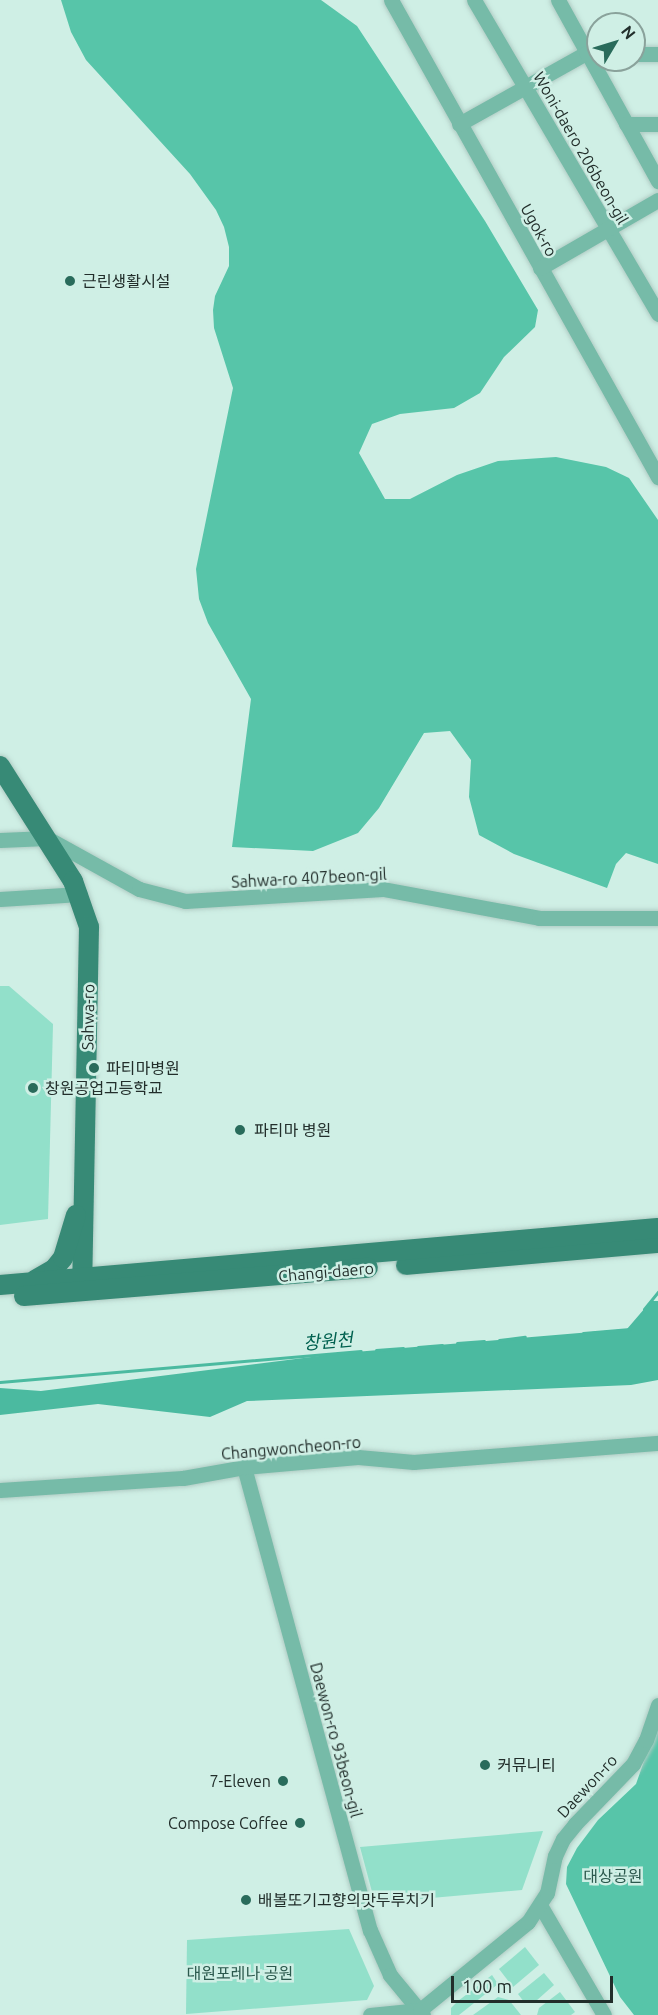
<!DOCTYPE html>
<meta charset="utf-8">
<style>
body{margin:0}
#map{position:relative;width:658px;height:2015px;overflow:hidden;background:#cfefe5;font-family:Ubuntu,"Noto Sans KR",sans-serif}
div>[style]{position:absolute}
.green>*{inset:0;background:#92e0ca}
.forest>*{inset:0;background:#57c5a9}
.water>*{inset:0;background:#4bbaa0}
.stream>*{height:3px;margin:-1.5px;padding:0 1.5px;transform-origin:1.5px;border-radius:1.5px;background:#4bbaa0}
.roads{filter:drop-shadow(0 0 2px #b0ccc4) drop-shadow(0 0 2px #b0ccc4)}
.minor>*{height:15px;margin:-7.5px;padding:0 7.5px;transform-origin:7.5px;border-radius:7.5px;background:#76bba8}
.major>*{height:20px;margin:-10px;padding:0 10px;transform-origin:10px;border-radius:10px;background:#378a76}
.dots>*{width:16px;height:16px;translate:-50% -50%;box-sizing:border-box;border:3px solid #cfefe5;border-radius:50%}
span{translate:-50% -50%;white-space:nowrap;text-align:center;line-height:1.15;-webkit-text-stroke:5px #cfefe5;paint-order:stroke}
.street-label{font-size:16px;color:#222e2b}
.poi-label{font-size:16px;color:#222e2b}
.left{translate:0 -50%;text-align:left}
.right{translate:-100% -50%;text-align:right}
.park-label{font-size:16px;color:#2b594d}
.water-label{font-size:18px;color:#00614f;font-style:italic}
.north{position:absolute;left:586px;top:12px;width:60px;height:60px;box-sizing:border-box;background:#cfefe5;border:2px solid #8aa29b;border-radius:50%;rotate:52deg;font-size:16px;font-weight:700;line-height:24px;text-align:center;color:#222e2b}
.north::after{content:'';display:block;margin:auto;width:21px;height:27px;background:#296b5b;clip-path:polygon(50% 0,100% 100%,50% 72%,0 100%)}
.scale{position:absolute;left:451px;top:1976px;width:162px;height:27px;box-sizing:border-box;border:3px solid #222e2b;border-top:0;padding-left:8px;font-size:18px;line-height:21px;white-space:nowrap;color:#222e2b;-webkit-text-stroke:4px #cfefe5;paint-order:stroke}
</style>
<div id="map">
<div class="green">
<div style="clip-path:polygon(0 986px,9px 986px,53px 1024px,48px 1219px,0 1225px)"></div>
<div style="clip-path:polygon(543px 1831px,522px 1890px,375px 1903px,360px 1847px)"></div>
<div style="clip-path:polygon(349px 1929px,374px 1986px,367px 2000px,186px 2014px,187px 1940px)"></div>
<div style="clip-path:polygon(525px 1947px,539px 1965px,513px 1987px,499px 1969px)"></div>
<div style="clip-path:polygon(544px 1973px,554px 1985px,536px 2001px,524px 2002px,518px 1994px)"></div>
<div style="clip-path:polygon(492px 1975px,498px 1984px,459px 2015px,451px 2015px,451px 2008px,458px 2001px)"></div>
<div style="clip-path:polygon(560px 1992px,575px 2012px,571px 2015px,537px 2015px,539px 2008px)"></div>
<div style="clip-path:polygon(498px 1997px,509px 2000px,521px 2015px,473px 2015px)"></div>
</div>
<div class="forest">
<div style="clip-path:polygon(61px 0,321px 0,357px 26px,485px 221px,538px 310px,535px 327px,504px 357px,480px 393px,454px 408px,400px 414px,372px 424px,359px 453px,385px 499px,410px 499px,457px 475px,498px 461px,556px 457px,606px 467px,629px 478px,658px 520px,658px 864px,626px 853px,616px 864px,607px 888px,514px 854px,479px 835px,469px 797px,471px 760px,450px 731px,424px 733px,379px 808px,358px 833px,313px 851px,232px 847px,251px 699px,208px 623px,199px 599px,196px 569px,233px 388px,214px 328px,213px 310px,215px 296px,229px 266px,229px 247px,224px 227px,216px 210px,190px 174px,86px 60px,71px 32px)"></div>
<div style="clip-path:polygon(658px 1721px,658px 2015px,634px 2015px,620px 1997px,566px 1884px,567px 1867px,577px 1848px,598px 1820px,636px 1784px)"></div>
</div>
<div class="water">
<div style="clip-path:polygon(651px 1301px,658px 1301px,658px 1380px,631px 1385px,247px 1401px,210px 1417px,98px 1404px,0 1415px,0 1388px,41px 1391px,343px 1353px,627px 1329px)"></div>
</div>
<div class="stream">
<div style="left:644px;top:1309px;width:22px;rotate:-51deg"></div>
<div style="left:583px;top:1333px;width:47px;rotate:-4.9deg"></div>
<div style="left:499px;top:1340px;width:26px;rotate:-7deg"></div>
<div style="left:457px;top:1343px;width:27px;rotate:-4deg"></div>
<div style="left:418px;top:1347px;width:24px;rotate:-5deg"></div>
<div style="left:376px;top:1350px;width:27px;rotate:-4deg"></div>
<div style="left:0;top:1382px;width:362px;rotate:-4.9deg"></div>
</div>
<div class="roads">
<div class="minor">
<div style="left:391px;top:0;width:547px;rotate:60.76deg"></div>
<div style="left:474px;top:0;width:364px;rotate:59.6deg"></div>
<div style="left:558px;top:0;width:207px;rotate:61.1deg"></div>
<div style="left:634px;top:54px;width:24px"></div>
<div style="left:459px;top:124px;width:145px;rotate:-29.2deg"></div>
<div style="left:586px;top:53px;width:8px"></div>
<div style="left:626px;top:124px;width:32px"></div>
<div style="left:540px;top:268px;width:136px;rotate:-30deg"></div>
<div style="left:0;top:840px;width:47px;rotate:-2.4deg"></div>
<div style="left:47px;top:838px;width:105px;rotate:29deg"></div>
<div style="left:139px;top:889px;width:48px;rotate:14.6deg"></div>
<div style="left:185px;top:901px;width:198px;rotate:-3.5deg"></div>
<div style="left:383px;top:889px;width:159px;rotate:10.5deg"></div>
<div style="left:539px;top:918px;width:119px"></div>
<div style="left:0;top:899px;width:80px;rotate:-3.6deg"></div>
<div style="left:244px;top:1467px;width:480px;rotate:74.8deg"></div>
<div style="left:370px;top:1930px;width:49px;rotate:66deg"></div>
<div style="left:390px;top:1975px;width:52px;rotate:50.5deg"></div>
<div style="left:0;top:1490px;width:183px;rotate:-3.8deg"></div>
<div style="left:183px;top:1478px;width:62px;rotate:-10.2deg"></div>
<div style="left:244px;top:1467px;width:114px;rotate:-5deg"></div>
<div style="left:358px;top:1457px;width:56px;rotate:5.1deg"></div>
<div style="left:414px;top:1462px;width:245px;rotate:-4.5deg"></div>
<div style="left:540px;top:1905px;width:127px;rotate:59.8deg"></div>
<div style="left:370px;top:2015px;width:50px;rotate:-5.7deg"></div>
<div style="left:420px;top:2010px;width:139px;rotate:-39.2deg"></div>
<div style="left:528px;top:1922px;width:35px;rotate:-57deg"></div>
<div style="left:547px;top:1893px;width:38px;rotate:-78deg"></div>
<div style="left:555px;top:1856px;width:19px;rotate:-65deg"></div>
<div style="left:563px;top:1839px;width:19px;rotate:-51deg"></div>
<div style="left:575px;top:1824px;width:83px;rotate:-46deg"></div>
<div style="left:633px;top:1764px;width:27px;rotate:-62deg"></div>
<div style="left:646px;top:1740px;width:37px;rotate:-71deg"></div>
</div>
<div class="major">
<div style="left:0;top:766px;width:136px;rotate:57.6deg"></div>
<div style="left:73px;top:881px;width:49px;rotate:70.8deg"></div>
<div style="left:89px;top:927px;width:361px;rotate:91.1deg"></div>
<div style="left:406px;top:1265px;width:253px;rotate:-5deg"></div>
<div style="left:35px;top:1280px;width:22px;rotate:-30deg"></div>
<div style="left:54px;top:1269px;width:14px;rotate:-51deg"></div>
<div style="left:63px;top:1258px;width:45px;rotate:-73.2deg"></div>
<div style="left:0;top:1285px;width:660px;rotate:-4.95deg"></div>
<div style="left:24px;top:1296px;width:345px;rotate:-4.7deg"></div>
</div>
</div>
<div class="dots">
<div style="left:70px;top:281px;background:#296b5b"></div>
<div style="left:94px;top:1068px;background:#296b5b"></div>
<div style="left:33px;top:1088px;background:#296b5b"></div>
<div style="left:240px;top:1130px;background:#296b5b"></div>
<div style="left:485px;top:1765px;background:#296b5b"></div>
<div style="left:283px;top:1781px;background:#296b5b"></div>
<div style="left:300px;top:1823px;background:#296b5b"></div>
<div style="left:246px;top:1900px;background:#296b5b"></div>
</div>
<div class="street-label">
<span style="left:581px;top:148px;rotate:60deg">Woni-daero 206beon-gil</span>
<span style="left:539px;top:230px;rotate:61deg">Ugok-ro</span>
<span style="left:309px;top:878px;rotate:-3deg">Sahwa-ro 407beon-gil</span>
<span style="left:88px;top:1017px;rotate:-89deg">Sahwa-ro</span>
<span style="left:326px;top:1272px;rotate:-5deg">Changi-daero</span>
<span style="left:291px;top:1448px;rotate:-5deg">Changwoncheon-ro</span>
<span style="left:336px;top:1740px;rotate:75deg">Daewon-ro 93beon-gil</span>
<span style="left:587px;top:1786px;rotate:-47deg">Daewon-ro</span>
</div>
<div class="poi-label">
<span class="left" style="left:82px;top:281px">근린생활시설</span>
<span class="left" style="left:106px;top:1068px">파티마병원</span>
<span class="left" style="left:45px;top:1088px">창원공업고등학교</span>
<span class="left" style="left:254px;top:1130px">파티마 병원</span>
<span class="left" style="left:497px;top:1765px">커뮤니티</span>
<span class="right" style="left:271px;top:1781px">7-Eleven</span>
<span class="right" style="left:288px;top:1823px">Compose Coffee</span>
<span class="left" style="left:258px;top:1900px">배볼또기고향의맛두루치기</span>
</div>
<div class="park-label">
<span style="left:613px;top:1876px">대상공원</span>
<span style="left:240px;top:1973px">대원포레나 공원</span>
</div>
<div class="water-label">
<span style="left:328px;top:1341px;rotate:-5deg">창원천</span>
</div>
<div class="north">N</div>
<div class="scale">100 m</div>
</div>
